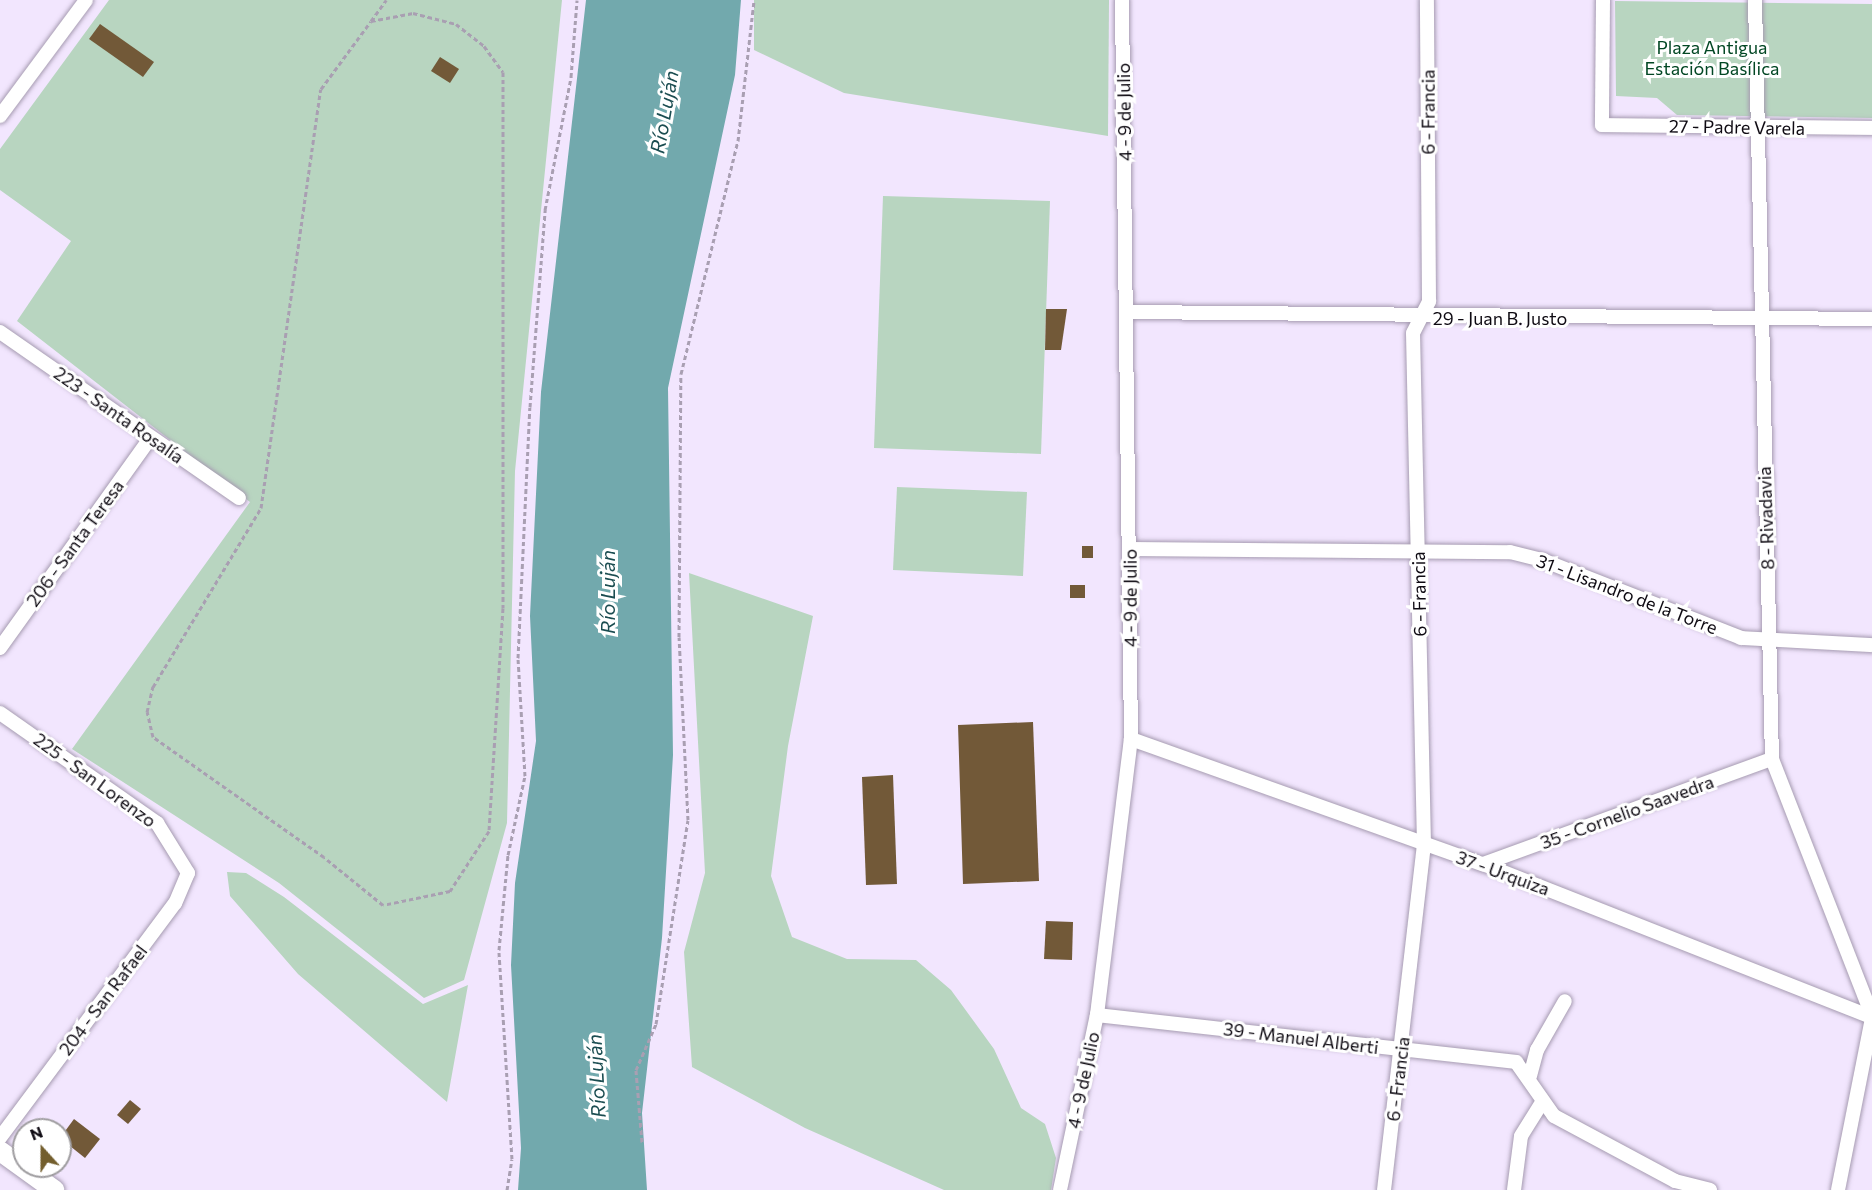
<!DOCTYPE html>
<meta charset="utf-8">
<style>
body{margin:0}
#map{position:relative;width:1872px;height:1190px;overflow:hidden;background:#f2e6fe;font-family:Commissioner,sans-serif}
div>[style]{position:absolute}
.green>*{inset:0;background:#b8d5c0}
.water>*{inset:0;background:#72a9ad}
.building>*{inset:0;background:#725938}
.path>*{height:3px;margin-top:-1.5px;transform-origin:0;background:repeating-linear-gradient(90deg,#a99fb2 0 4.5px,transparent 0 7.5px)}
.roads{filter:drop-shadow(0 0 2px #a69bb1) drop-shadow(0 0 2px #a69bb1)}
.street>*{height:14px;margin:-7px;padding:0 7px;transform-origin:7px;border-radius:7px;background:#fff}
.secondary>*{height:20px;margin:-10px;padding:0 10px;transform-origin:10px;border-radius:10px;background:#fff}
span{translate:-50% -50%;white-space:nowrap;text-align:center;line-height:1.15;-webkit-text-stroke:6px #fff;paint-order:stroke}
.park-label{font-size:18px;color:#024724}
.street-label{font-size:18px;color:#0e0a12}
.water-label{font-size:20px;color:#1b4d51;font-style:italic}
.north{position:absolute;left:12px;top:1118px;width:60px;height:60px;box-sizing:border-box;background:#fff;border:2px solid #9f9da0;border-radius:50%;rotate:339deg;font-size:16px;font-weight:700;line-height:24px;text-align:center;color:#0e0a12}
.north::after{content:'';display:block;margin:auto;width:21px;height:27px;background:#735e2d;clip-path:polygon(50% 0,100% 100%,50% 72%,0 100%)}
</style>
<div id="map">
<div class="green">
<div style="clip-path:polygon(109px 0,562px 0,515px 471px,507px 823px,464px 980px,424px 998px,279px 883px,72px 749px,250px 502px,17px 321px,71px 241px,0 190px,0 149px)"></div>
<div style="clip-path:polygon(754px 0,1109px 0,1108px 136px,844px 93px,754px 50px)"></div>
<div style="clip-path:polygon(1615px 1px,1872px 4px,1872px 118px,1677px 115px,1657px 98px,1616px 96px)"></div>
<div style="clip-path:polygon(883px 196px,1050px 201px,1041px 454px,874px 448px)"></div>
<div style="clip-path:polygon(897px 487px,1027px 492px,1023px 576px,893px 570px)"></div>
<div style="clip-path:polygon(689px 573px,813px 616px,788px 746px,771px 876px,792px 937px,847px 959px,916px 960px,951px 990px,994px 1049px,1021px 1108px,1045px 1124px,1056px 1158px,1051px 1190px,944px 1190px,805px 1128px,692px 1067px,684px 952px,705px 873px)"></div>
<div style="clip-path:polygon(227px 872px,246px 873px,284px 897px,423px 1004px,468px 985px,447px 1102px,298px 974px,230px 896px)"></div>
</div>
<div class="water">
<div style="clip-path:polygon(586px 0,741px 0,735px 75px,668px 388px,673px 755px,662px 938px,642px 1113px,647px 1190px,518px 1190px,521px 1148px,511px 965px,515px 883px,536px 741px,530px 616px,541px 392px)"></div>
</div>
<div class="building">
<div style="clip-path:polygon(100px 24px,154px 62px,143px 77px,89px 39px)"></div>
<div style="clip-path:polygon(440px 57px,459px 69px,450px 83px,431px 71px)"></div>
<div style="clip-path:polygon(1046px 309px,1067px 309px,1061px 350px,1045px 350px)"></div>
<div style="clip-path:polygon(1082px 546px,1093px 546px,1093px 558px,1082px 558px)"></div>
<div style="clip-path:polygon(1070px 585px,1085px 585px,1085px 598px,1070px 598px)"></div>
<div style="clip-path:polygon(1033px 722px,1039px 881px,963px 884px,958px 725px)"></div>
<div style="clip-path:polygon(893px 775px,897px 884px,866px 885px,862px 777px)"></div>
<div style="clip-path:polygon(1046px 921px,1073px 922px,1072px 960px,1044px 959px)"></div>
<div style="clip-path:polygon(130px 1100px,141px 1109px,128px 1124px,117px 1115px)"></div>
<div style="clip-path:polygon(74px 1119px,100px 1139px,85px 1158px,60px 1138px)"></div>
</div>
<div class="path">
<div style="left:371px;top:21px;width:43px;rotate:-10.8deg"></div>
<div style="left:413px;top:13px;width:44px;rotate:14.3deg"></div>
<div style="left:456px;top:24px;width:36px;rotate:38deg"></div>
<div style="left:484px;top:46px;width:32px;rotate:54deg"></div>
<div style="left:503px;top:72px;width:536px;rotate:90deg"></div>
<div style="left:503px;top:608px;width:223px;rotate:93.6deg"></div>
<div style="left:489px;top:831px;width:72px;rotate:123deg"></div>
<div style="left:450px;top:891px;width:68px;rotate:168.2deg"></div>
<div style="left:383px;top:905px;width:76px;rotate:-140.9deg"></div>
<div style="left:324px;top:857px;width:209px;rotate:-144.9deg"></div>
<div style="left:153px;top:737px;width:26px;rotate:-103deg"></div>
<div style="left:147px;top:712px;width:26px;rotate:-77deg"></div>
<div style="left:153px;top:687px;width:209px;rotate:-58.9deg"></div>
<div style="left:261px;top:508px;width:423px;rotate:-81.9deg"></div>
<div style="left:321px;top:89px;width:84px;rotate:-53.7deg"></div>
<div style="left:371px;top:21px;width:26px;rotate:-54deg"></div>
<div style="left:642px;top:1142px;width:72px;rotate:-94.8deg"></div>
<div style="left:636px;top:1070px;width:50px;rotate:-66.5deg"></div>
<div style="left:656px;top:1024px;width:206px;rotate:-81.1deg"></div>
<div style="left:688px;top:820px;width:183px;rotate:-92.8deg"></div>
<div style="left:679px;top:637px;width:263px;rotate:-89.6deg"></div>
<div style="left:681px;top:374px;width:240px;rotate:-76.3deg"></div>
<div style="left:738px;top:141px;width:142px;rotate:-83.5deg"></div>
<div style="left:507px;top:1190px;width:31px;rotate:-81deg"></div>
<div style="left:512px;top:1159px;width:209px;rotate:-93.6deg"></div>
<div style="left:499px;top:950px;width:95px;rotate:-84.6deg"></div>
<div style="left:508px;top:855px;width:81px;rotate:-77.9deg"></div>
<div style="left:525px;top:776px;width:118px;rotate:-93.4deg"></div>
<div style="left:518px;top:658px;width:251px;rotate:-87.3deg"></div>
<div style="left:530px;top:407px;width:198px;rotate:-85.6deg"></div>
<div style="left:545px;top:210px;width:136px;rotate:-78.9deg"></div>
<div style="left:571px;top:77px;width:77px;rotate:-85.5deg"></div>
</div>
<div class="roads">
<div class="street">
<div style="left:1603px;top:0;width:125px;rotate:90.5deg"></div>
<div style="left:1602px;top:125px;width:270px;rotate:0.6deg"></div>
<div style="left:1755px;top:0;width:759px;rotate:88.72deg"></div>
<div style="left:1772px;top:759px;width:276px;rotate:68.7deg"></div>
<div style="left:0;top:116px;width:144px;rotate:-53.4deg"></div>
<div style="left:1128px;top:312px;width:744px;rotate:0.54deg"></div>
<div style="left:0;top:332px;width:291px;rotate:34.8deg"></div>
<div style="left:1129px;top:549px;width:381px;rotate:0.5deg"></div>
<div style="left:1510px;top:552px;width:36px;rotate:14deg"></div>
<div style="left:1545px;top:561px;width:211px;rotate:21.4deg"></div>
<div style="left:1741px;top:638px;width:131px;rotate:3.1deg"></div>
<div style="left:0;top:648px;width:259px;rotate:-54.4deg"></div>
<div style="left:0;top:713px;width:192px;rotate:35deg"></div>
<div style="left:157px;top:823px;width:59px;rotate:58.2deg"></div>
<div style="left:188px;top:873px;width:33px;rotate:113deg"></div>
<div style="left:175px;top:903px;width:293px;rotate:126.7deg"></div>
<div style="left:1131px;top:739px;width:374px;rotate:19.6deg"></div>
<div style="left:1483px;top:864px;width:418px;rotate:21.5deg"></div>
<div style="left:1483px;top:864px;width:307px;rotate:-20deg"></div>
<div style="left:1097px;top:1015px;width:422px;rotate:6.4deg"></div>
<div style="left:1516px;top:1062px;width:66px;rotate:54.9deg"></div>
<div style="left:1554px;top:1116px;width:137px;rotate:28.2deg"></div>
<div style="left:1675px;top:1181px;width:36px;rotate:14deg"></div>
<div style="left:1530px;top:1076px;width:27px;rotate:-75deg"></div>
<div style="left:1537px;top:1050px;width:56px;rotate:-60.3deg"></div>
<div style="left:1060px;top:1190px;width:179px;rotate:-78.1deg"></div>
<div style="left:1097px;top:1015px;width:278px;rotate:-83deg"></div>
<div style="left:1131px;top:739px;width:739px;rotate:-90.7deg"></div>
<div style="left:1384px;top:1190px;width:347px;rotate:-83.4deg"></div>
<div style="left:1424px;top:845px;width:512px;rotate:-91.23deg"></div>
<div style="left:1413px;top:333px;width:36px;rotate:-63deg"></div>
<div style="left:1429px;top:301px;width:301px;rotate:-90.4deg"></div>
<div style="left:1514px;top:1190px;width:54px;rotate:-82.6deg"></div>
<div style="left:1521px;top:1136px;width:38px;rotate:-58deg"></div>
<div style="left:1838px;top:1190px;width:175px;rotate:-78.8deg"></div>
</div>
<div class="secondary">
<div style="left:0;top:1151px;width:67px;rotate:35.8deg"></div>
</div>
</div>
<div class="park-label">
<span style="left:1712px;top:58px">Plaza Antigua<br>Estación Basílica</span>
</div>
<div class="street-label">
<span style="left:1124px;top:112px;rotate:-91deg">4 - 9 de Julio</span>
<span style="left:1428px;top:112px;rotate:-90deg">6 - Francia</span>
<span style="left:1737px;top:127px;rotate:1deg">27 - Padre Varela</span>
<span style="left:1500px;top:318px">29 - Juan B. Justo</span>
<span style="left:119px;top:415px;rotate:35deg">223 - Santa Rosalía</span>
<span style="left:1766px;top:518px;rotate:-92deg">8 - Rivadavia</span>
<span style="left:75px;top:543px;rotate:-54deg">206 - Santa Teresa</span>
<span style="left:1419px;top:594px;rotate:-91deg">6 - Francia</span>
<span style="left:1627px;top:594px;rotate:21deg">31 - Lisandro de la Torre</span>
<span style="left:1130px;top:598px;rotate:-90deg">4 - 9 de Julio</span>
<span style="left:95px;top:780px;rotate:36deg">225 - San Lorenzo</span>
<span style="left:1627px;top:812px;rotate:-20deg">35 - Cornelio Saavedra</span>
<span style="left:1503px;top:873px;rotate:20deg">37 - Urquiza</span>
<span style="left:103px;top:1000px;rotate:-53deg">204 - San Rafael</span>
<span style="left:1301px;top:1038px;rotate:7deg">39 - Manuel Alberti</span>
<span style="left:1398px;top:1079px;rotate:-83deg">6 - Francia</span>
<span style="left:1083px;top:1080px;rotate:-78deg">4 - 9 de Julio</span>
</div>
<div class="water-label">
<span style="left:664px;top:112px;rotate:-80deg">Río Luján</span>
<span style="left:607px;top:592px;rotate:-90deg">Río Luján</span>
<span style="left:596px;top:1076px;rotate:-93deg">Río Luján</span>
</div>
<div class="north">N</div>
</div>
